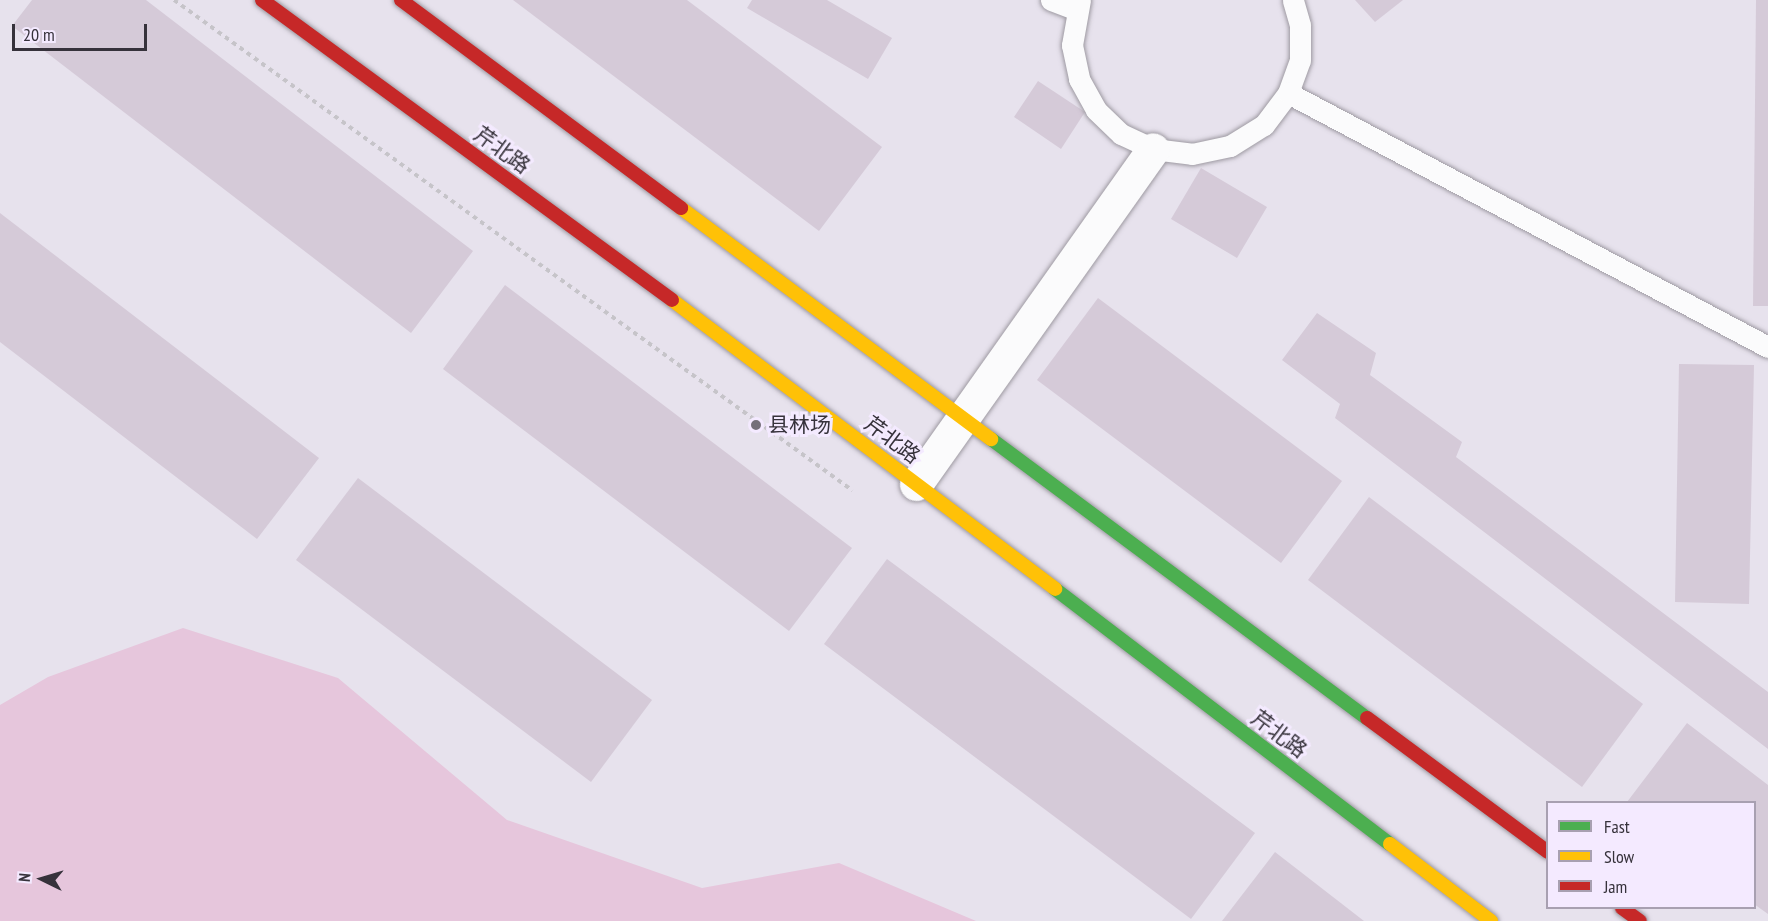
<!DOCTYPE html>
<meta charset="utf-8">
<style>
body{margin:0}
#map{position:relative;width:1768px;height:921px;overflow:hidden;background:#e7e2ed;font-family:"PT Sans Narrow","Noto Sans SC",sans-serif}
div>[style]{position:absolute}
.green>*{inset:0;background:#e6c6dc}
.building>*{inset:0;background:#d5cad8}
.path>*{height:4px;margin-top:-2px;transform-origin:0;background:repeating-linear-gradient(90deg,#c6c4c9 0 4.5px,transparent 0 9px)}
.roads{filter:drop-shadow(0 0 2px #9e9aa2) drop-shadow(0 0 2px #9e9aa2)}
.lane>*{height:21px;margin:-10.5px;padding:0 10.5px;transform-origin:10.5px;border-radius:10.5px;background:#fbfbfc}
.street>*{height:33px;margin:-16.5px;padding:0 16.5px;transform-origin:16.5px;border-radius:16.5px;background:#fbfbfc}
.fast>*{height:14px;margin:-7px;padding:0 7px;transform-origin:7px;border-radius:7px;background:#4caf50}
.slow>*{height:14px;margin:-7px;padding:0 7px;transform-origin:7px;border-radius:7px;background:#ffc107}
.jam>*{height:14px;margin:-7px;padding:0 7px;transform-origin:7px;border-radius:7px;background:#c62828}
.dots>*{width:16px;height:16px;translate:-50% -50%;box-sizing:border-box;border:3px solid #f4eaff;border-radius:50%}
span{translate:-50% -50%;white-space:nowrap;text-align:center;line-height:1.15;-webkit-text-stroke:6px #f4eaff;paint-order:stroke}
.street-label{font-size:21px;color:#36323b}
.poi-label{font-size:21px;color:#36323b}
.left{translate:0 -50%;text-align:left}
.legend{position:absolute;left:1546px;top:801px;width:210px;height:108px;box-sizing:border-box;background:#f4eaff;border:2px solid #a8a0b1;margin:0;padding:8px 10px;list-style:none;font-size:18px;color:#36323b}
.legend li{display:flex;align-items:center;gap:12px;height:30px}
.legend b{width:30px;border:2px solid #a8a0b1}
.north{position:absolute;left:12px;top:849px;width:60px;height:60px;-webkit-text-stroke:4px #f4eaff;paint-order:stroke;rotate:275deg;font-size:16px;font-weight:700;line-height:24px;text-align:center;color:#36323b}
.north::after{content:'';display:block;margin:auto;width:21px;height:27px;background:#36323b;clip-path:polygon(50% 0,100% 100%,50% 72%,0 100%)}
.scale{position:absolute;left:12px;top:24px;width:135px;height:27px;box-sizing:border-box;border:3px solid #36323b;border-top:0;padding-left:8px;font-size:18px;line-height:21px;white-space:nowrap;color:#36323b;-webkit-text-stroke:4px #f4eaff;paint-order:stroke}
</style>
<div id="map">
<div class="green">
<div style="clip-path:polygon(183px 628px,338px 678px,507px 820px,702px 888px,839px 863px,976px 921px,0 921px,0 705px,48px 677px)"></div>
</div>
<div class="building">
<div style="clip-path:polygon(32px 0,146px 0,473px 251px,411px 333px,12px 26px)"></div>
<div style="clip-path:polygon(513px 0,687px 0,882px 147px,819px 231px)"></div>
<div style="clip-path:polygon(752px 0,827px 0,892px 38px,868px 79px,747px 8px)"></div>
<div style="clip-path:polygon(1355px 0,1403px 0,1375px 22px)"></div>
<div style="clip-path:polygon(1756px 0,1768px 0,1768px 306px,1753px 306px)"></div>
<div style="clip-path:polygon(1038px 81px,1085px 112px,1061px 149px,1014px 117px)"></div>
<div style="clip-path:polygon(1201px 168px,1267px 207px,1237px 258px,1171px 219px)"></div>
<div style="clip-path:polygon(0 213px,319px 458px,257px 539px,0 342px)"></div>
<div style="clip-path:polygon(505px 285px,852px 548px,789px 631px,443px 369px)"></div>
<div style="clip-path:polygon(1098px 298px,1342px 481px,1281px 563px,1037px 380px)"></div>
<div style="clip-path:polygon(1317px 313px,1376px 353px,1370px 375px,1462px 442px,1456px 457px,1768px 692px,1768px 749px,1335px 418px,1340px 404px,1282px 360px)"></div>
<div style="clip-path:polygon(1679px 364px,1754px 365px,1749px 604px,1675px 602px)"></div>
<div style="clip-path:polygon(358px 478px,652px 700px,591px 782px,296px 560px)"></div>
<div style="clip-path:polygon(1369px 497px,1643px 704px,1582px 787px,1308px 580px)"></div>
<div style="clip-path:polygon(887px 559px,1255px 833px,1191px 919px,824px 644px)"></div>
<div style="clip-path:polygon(1687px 723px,1768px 785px,1768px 914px,1754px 904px,1754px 802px,1627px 802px)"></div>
<div style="clip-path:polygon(1275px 852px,1364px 921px,1222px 921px)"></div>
</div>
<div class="path">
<div style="left:174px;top:0;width:837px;rotate:35.86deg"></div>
</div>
<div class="roads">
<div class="lane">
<div style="left:1051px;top:0;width:26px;rotate:21deg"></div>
<div style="left:1080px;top:0;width:46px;rotate:100.1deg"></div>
<div style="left:1072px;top:45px;width:35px;rotate:78deg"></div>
<div style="left:1079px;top:79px;width:35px;rotate:61deg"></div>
<div style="left:1096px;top:110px;width:35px;rotate:44deg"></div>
<div style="left:1121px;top:134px;width:35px;rotate:25deg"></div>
<div style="left:1153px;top:149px;width:39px;rotate:7deg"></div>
<div style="left:1192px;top:154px;width:39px;rotate:-12deg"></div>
<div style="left:1230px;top:146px;width:40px;rotate:-32deg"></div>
<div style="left:1264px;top:125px;width:40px;rotate:-53deg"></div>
<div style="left:1288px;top:93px;width:35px;rotate:-70deg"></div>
<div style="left:1300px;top:60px;width:35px;rotate:-90deg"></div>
<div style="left:1300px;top:25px;width:26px;rotate:-106deg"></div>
<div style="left:1288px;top:93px;width:543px;rotate:27.89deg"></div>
</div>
<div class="street">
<div style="left:916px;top:484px;width:410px;rotate:-54.7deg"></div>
</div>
<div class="fast">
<div style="left:991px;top:439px;width:468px;rotate:36.6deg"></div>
<div style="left:1055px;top:589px;width:421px;rotate:37.3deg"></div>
</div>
<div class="slow">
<div style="left:681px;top:208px;width:387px;rotate:36.7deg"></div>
<div style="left:672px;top:300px;width:480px;rotate:37deg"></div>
<div style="left:1390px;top:844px;width:127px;rotate:37.3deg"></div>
</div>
<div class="jam">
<div style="left:262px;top:0;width:508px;rotate:36.19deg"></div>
<div style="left:401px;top:0;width:349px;rotate:36.6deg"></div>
<div style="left:1367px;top:718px;width:225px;rotate:36.5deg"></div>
<div style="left:1622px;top:908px;width:22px;rotate:36deg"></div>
</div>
</div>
<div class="dots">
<div style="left:756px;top:425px;background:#747079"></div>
</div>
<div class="street-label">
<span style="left:502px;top:150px;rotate:36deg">芹北路</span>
<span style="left:892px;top:440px;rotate:37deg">芹北路</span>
<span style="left:1279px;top:734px;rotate:37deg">芹北路</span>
</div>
<div class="poi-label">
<span class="left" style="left:768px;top:425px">县林场</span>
</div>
<ul class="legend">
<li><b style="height:8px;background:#4caf50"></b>Fast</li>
<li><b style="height:8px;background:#ffc107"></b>Slow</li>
<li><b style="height:8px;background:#c62828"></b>Jam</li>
</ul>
<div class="north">N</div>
<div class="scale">20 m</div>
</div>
